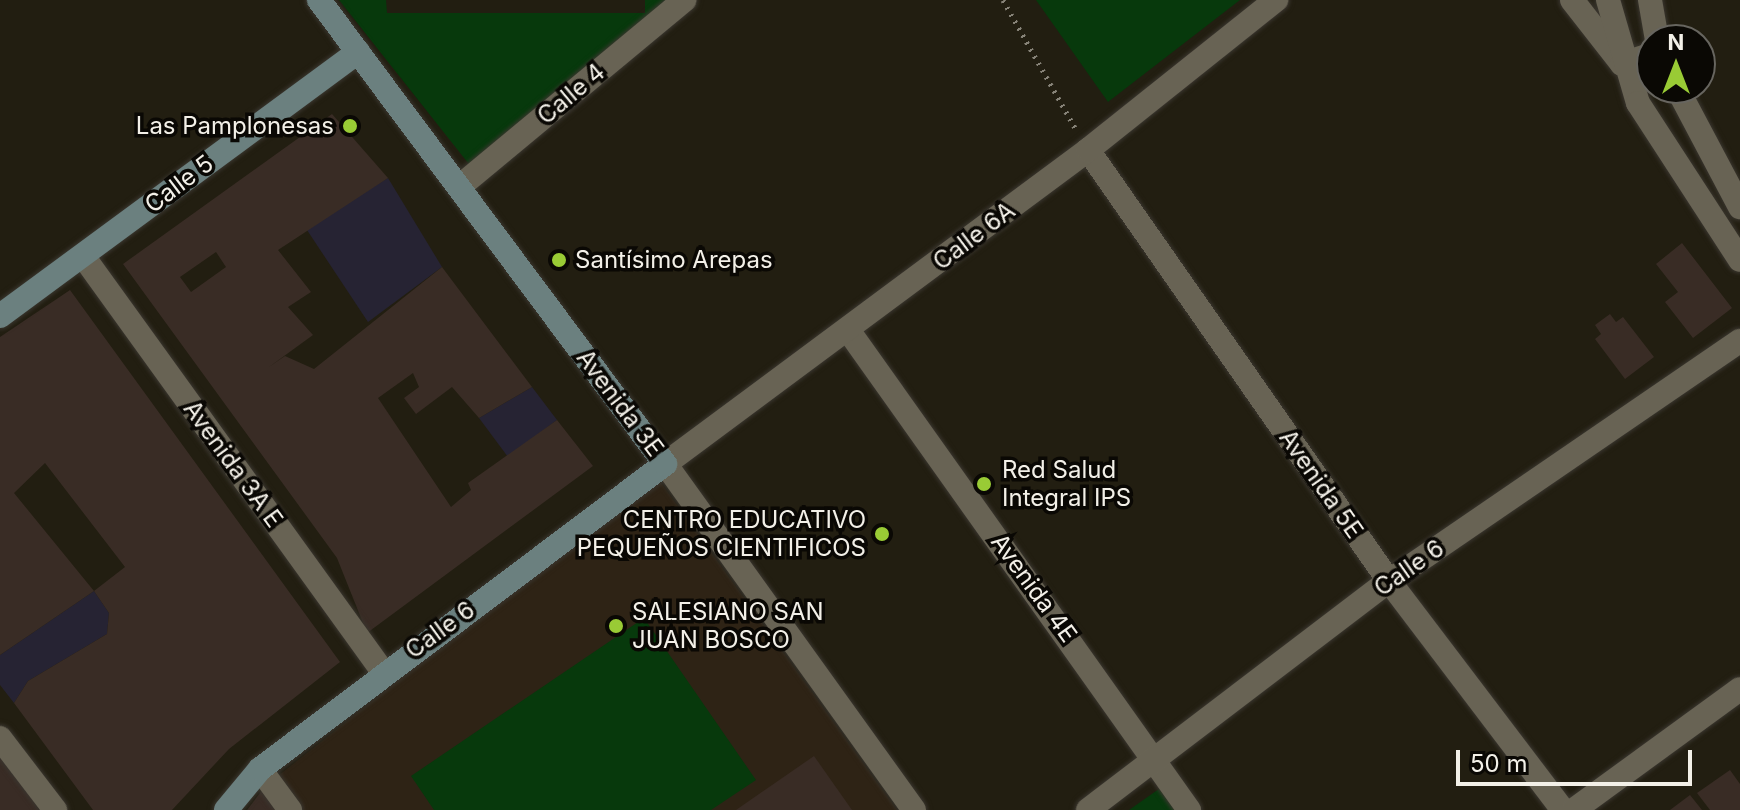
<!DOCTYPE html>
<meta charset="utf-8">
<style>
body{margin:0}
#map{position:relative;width:1740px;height:810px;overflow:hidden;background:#221e11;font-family:Inter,sans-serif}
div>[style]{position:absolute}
.commercial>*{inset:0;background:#262333}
.education>*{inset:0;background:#2e2315}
.green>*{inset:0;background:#07390c}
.building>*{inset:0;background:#392c25}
.path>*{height:5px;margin-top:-2.5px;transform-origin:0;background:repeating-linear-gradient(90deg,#878378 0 2px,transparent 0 8px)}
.roads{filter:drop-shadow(0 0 2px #3a362f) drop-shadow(0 0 2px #3a362f)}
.street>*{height:24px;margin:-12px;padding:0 12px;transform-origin:12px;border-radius:12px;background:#686354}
.secondary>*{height:24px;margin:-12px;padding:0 12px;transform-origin:12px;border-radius:12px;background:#6b807f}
.dots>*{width:22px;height:22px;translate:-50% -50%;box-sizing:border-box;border:4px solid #0a0804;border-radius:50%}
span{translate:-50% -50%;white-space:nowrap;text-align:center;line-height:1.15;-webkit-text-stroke:7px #0a0804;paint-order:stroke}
.street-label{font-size:24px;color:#f3f0e8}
.poi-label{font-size:24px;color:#f3f0e8}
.right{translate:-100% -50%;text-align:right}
.left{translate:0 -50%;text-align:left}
.north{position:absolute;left:1636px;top:24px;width:80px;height:80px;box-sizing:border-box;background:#0a0804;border:2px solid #67655f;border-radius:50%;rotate:0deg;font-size:22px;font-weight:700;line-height:32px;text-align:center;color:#f3f0e8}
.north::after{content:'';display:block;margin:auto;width:28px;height:36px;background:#99cb35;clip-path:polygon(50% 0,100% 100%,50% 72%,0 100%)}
.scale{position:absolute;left:1456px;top:750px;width:236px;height:36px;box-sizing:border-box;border:4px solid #f3f0e8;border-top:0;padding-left:10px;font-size:24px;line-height:28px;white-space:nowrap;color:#f3f0e8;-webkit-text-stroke:6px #0a0804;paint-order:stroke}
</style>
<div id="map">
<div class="commercial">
<div style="clip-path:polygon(388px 178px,442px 267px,368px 322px,305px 227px)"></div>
<div style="clip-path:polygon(532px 387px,557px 420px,508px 457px,479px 418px)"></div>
<div style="clip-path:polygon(94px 591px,109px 613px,107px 634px,28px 681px,14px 703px,0 685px,0 655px)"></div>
</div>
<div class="education">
<div style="clip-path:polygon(656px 476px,897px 810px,303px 810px,278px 776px)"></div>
</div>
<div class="green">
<div style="clip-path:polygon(339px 0,386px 0,387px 13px,645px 13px,645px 0,666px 0,472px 168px)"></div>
<div style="clip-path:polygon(1036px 0,1240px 0,1108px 102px)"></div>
<div style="clip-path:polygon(644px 618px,756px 780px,711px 810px,434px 810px,411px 776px)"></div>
<div style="clip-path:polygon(1166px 784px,1184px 810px,1129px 810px)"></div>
</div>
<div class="building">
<div style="clip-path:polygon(evenodd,332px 114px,388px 178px,278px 250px,311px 292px,288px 307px,313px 335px,269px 367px,285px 356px,314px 369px,442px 267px,532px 387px,479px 418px,452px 387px,416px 414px,404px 398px,419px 387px,413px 373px,378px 398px,451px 507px,471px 490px,468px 483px,557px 420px,593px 466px,367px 633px,337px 558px,123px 264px,332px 114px,216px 252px,226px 267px,191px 292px,180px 277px,216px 252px)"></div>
<div style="clip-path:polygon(1682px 243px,1732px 308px,1693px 338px,1665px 302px,1678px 292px,1656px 264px)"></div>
<div style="clip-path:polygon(evenodd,70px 290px,340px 662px,229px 749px,172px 810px,93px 810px,14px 703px,28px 681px,107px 634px,109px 613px,94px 591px,0 655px,0 337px,70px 290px,45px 463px,125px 567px,94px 591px,14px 493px,45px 463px)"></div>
<div style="clip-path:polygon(1610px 314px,1616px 322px,1623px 317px,1654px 357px,1625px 379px,1595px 339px,1601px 334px,1595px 325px)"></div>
<div style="clip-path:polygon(0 752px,22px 782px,39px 810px,0 810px)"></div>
<div style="clip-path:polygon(814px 756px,852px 810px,736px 810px)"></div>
<div style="clip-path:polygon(1730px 770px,1740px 784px,1740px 810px,1710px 810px,1697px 793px)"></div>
<div style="clip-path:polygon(263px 789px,278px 810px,247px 810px)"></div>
<div style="clip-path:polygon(1690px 795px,1702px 810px,1670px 810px)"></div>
</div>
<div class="path">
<div style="left:1003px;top:0;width:147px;rotate:60.6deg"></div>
</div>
<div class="roads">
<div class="street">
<div style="left:1572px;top:0;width:81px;rotate:52deg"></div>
<div style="left:1622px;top:64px;width:32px;rotate:-18deg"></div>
<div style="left:1608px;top:0;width:107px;rotate:73.8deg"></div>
<div style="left:1638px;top:103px;width:187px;rotate:57deg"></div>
<div style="left:1650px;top:0;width:41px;rotate:80.1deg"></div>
<div style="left:1677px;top:88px;width:135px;rotate:62.1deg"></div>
<div style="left:1088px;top:150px;width:526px;rotate:55.07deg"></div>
<div style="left:1389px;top:581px;width:288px;rotate:52.8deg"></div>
<div style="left:459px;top:187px;width:293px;rotate:-39.7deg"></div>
<div style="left:83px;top:256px;width:513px;rotate:54.2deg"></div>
<div style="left:848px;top:330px;width:589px;rotate:54.61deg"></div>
<div style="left:0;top:738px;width:91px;rotate:52.6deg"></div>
<div style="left:260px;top:769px;width:51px;rotate:53.8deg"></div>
<div style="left:914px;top:810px;width:426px;rotate:-125.7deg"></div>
<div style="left:665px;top:464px;width:527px;rotate:-36.59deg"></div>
<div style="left:1088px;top:150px;width:241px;rotate:-38.6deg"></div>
<div style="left:1088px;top:810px;width:378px;rotate:-37.3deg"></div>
<div style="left:1389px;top:581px;width:425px;rotate:-34.4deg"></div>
<div style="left:1574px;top:810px;width:205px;rotate:-36.1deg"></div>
</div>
<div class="secondary">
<div style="left:0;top:316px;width:445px;rotate:-36.4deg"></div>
<div style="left:226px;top:810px;width:53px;rotate:-50.3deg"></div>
<div style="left:260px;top:769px;width:507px;rotate:-36.98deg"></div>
<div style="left:665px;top:464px;width:579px;rotate:-126.71deg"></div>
</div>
</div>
<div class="dots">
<div style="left:350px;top:126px;background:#99cb35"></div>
<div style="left:559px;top:260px;background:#99cb35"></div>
<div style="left:984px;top:484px;background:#99cb35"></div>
<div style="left:882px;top:534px;background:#99cb35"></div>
<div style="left:616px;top:626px;background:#99cb35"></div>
</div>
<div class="street-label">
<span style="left:571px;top:94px;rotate:-40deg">Calle 4</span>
<span style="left:179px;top:184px;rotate:-37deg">Calle 5</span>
<span style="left:974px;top:236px;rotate:-37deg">Calle 6A</span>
<span style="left:620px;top:403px;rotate:53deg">Avenida 3E</span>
<span style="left:233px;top:464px;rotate:54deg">Avenida 3A E</span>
<span style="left:1321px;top:484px;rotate:55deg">Avenida 5E</span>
<span style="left:1409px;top:568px;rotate:-35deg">Calle 6</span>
<span style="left:1034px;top:588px;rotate:54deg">Avenida 4E</span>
<span style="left:440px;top:630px;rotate:-36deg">Calle 6</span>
</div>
<div class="poi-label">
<span class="right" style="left:334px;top:126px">Las Pamplonesas</span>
<span class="left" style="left:575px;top:260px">Santísimo Arepas</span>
<span class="left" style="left:1002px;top:484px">Red Salud<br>Integral IPS</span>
<span class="right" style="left:866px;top:534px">CENTRO EDUCATIVO<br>PEQUEÑOS CIENTIFICOS</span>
<span class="left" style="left:632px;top:626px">SALESIANO SAN<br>JUAN BOSCO</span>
</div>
<div class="north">N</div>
<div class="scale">50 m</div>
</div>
